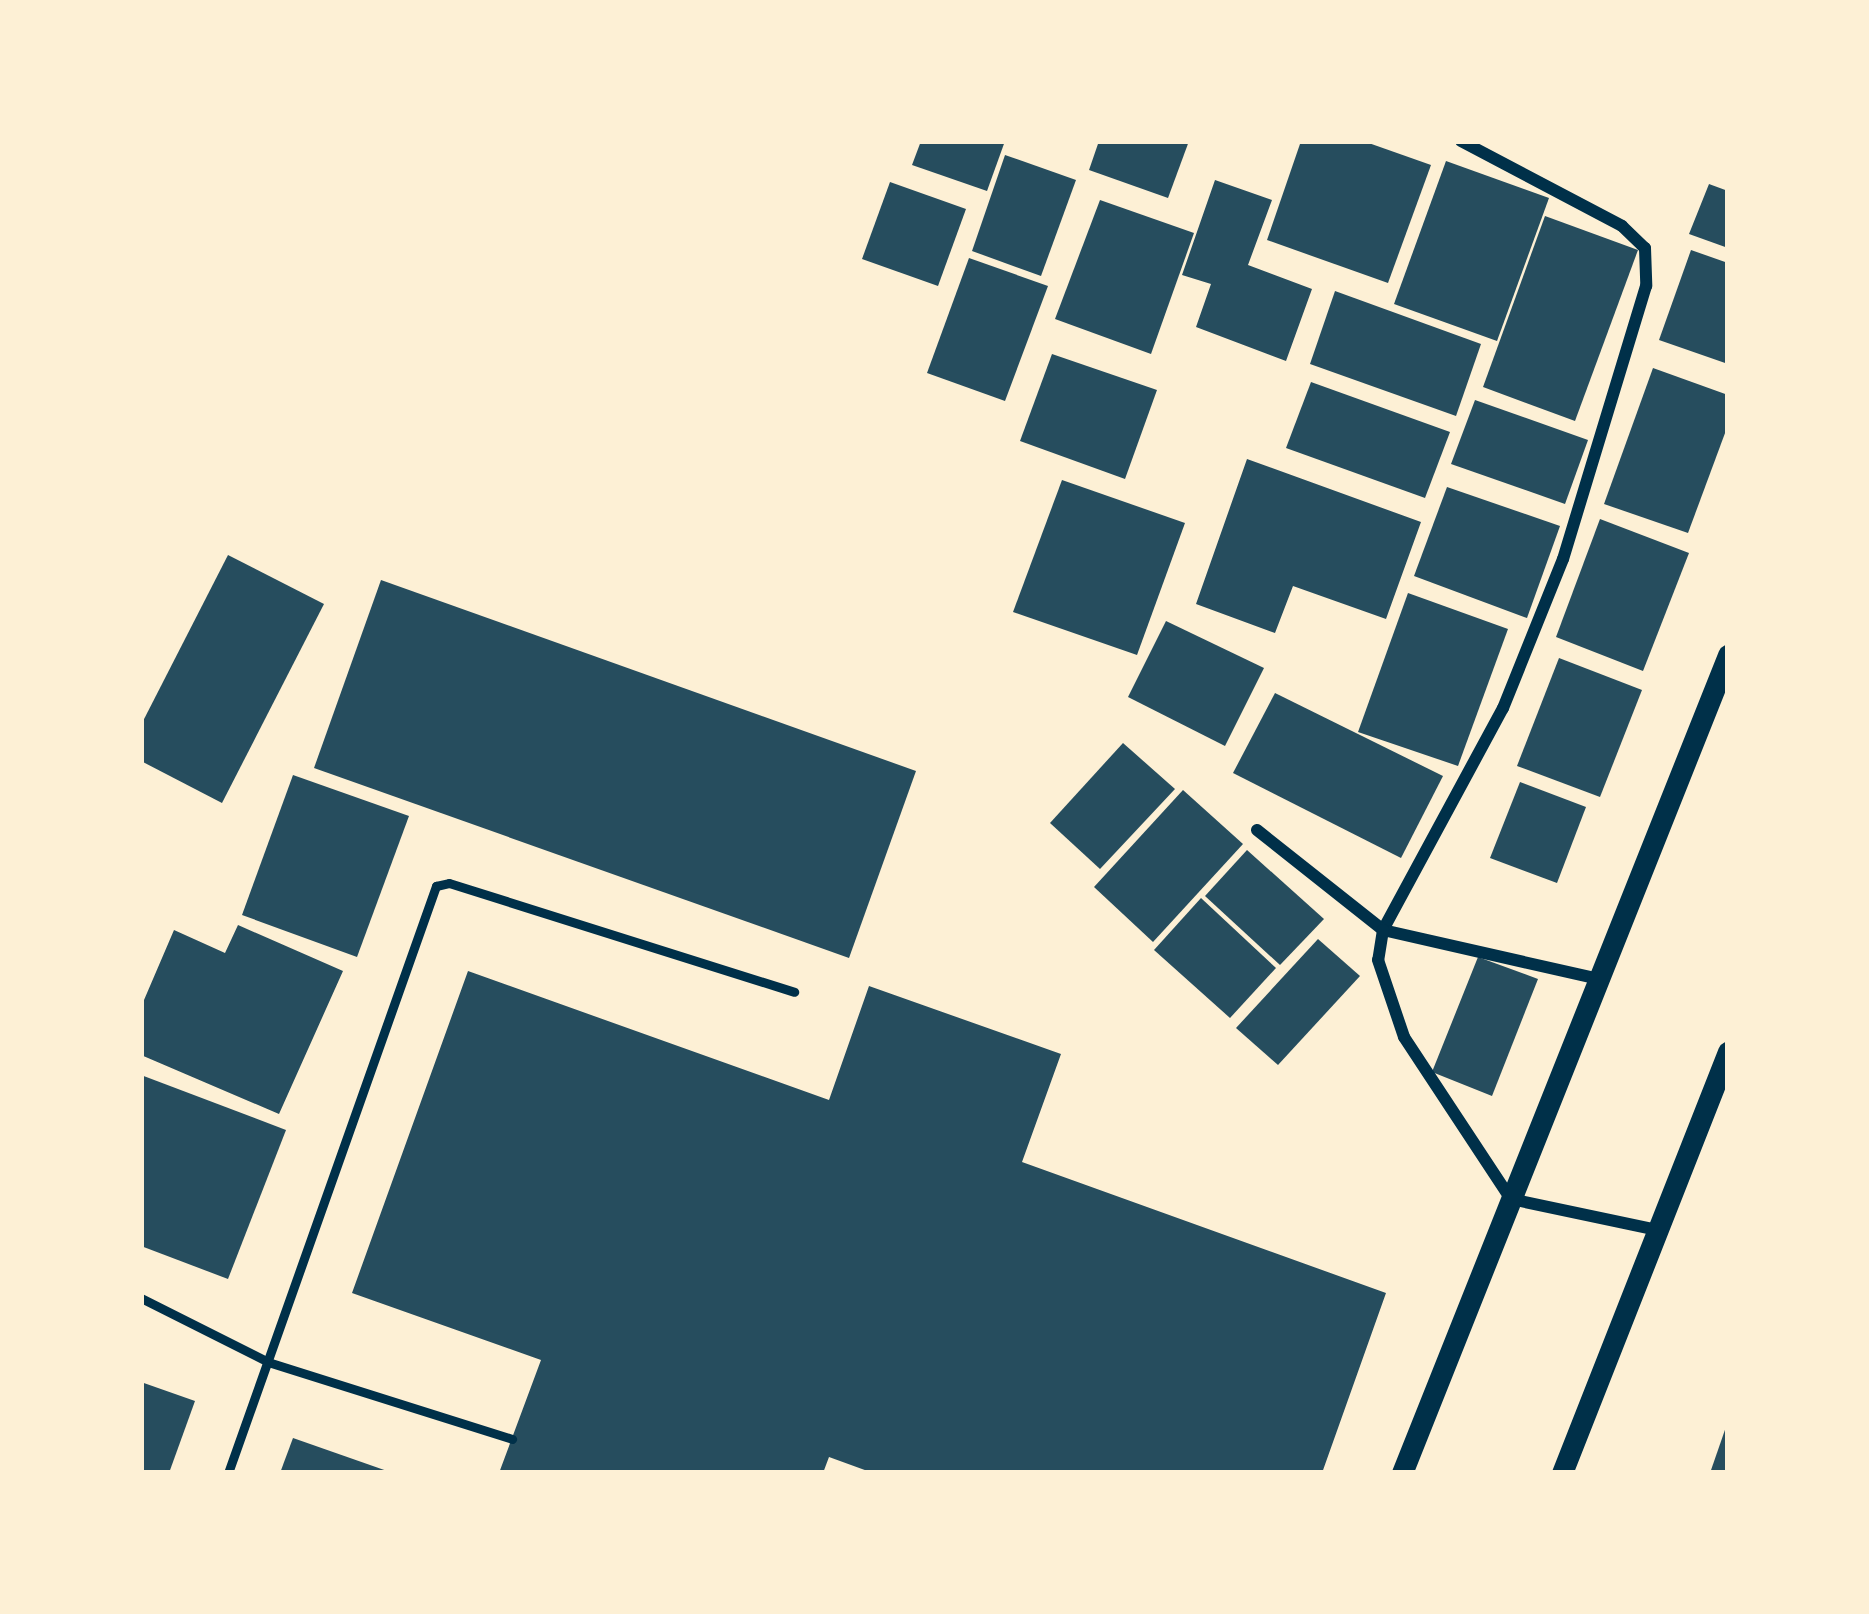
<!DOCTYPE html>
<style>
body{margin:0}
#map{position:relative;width:1869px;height:1614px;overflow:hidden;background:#fdf0d5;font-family:"Varela Round",sans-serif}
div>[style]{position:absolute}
.building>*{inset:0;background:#264d5e}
.service>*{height:9px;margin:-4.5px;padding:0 4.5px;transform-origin:4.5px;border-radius:4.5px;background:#003049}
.minor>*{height:12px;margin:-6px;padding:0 6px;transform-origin:6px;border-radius:6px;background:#003049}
.tertiary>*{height:21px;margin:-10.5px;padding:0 10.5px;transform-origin:10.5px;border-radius:10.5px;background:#003049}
span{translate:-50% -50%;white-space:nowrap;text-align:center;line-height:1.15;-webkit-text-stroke:12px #fdf0d5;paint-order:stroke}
.frame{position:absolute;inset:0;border:144px solid #fdf0d5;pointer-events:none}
</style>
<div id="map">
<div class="building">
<div style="clip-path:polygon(921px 141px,1005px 141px,987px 191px,912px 165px)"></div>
<div style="clip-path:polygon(1099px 141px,1189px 141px,1168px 198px,1089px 170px)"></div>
<div style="clip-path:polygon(1301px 141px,1363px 141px,1431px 165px,1388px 283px,1267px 240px)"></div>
<div style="clip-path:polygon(1005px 155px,1076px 180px,1041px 276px,972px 251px)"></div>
<div style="clip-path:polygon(1446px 161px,1549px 198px,1497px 341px,1394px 304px)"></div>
<div style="clip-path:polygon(1215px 180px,1272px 200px,1248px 265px,1312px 289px,1286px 361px,1196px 327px,1211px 284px,1182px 275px)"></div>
<div style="clip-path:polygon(890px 182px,966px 209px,938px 286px,862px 259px)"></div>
<div style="clip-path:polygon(1709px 184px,1728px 191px,1728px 248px,1689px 234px)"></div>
<div style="clip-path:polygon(1100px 200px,1194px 233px,1151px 354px,1055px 319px)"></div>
<div style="clip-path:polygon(1545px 216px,1638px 250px,1575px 421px,1483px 387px)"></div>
<div style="clip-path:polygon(1691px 250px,1728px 263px,1728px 364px,1659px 340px)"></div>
<div style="clip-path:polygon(969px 258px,1048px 286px,1005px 401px,927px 373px)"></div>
<div style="clip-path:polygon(1335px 291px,1481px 344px,1456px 416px,1310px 364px)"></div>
<div style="clip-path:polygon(1052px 354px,1157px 390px,1125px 479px,1020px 441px)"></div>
<div style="clip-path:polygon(1653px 368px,1728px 395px,1728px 425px,1688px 533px,1604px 504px)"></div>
<div style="clip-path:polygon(1311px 382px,1450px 432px,1425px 498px,1286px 448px)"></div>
<div style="clip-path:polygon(1475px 400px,1588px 440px,1565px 504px,1451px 464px)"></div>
<div style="clip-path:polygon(1247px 459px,1421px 522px,1386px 619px,1293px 586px,1275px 633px,1196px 604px)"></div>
<div style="clip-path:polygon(1062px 480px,1185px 523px,1137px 655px,1013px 612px)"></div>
<div style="clip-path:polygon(1447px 487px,1560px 526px,1527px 618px,1414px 576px)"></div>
<div style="clip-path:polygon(1600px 519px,1689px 553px,1643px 671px,1556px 637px)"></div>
<div style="clip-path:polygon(228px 555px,324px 604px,222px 803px,141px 761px,141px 725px)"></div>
<div style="clip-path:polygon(381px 580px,916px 771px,849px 958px,314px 768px)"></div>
<div style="clip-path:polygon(1408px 593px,1508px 629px,1458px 766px,1358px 732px)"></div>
<div style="clip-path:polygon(1166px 621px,1264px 668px,1225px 746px,1128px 697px)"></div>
<div style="clip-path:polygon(1559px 658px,1642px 690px,1600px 797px,1517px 766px)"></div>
<div style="clip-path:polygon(1275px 693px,1443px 776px,1401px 858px,1233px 773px)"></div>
<div style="clip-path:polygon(1123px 743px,1175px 789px,1100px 869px,1050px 823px)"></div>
<div style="clip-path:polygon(293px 775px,409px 816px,357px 957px,242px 915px)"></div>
<div style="clip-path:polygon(1520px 782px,1586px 807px,1557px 883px,1490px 858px)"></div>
<div style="clip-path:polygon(1183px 790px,1243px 844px,1153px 942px,1094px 887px)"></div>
<div style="clip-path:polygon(1247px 850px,1324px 919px,1280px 965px,1205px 896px)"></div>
<div style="clip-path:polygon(1201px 898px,1276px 968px,1230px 1018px,1154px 950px)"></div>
<div style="clip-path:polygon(238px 925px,343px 971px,279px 1114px,141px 1055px,141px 1007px,174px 930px,225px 953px)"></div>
<div style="clip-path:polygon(1318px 939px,1360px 976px,1278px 1065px,1236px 1028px)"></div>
<div style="clip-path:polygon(1478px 957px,1538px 979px,1492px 1096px,1432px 1072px)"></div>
<div style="clip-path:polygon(468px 971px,829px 1100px,869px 986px,1061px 1054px,1022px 1162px,1386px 1293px,1322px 1473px,873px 1473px,829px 1457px,823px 1473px,499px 1473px,541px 1360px,352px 1293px)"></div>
<div style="clip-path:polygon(141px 1075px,286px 1130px,228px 1279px,141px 1246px)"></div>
<div style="clip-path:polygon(141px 1382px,195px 1401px,169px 1473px,141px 1473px)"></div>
<div style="clip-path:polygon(1727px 1424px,1728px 1473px,1710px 1473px)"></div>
<div style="clip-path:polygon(293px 1438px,390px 1472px,390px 1473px,280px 1473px)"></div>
</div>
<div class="service">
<div style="left:141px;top:1298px;width:142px;rotate:26.7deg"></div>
<div style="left:268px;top:1362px;width:256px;rotate:17.5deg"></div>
<div style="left:228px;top:1473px;width:623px;rotate:-70.49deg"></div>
<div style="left:436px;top:886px;width:13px;rotate:-13deg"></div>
<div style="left:449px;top:883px;width:362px;rotate:17.5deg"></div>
</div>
<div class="minor">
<div style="left:1461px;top:141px;width:182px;rotate:27.8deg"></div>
<div style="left:1622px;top:226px;width:32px;rotate:44deg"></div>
<div style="left:1645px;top:248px;width:38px;rotate:88deg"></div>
<div style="left:1646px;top:286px;width:285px;rotate:106.9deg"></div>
<div style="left:1563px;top:559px;width:161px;rotate:111.9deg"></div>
<div style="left:1503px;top:708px;width:252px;rotate:118.4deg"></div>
<div style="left:1383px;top:930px;width:221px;rotate:12.8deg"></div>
<div style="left:1257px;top:830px;width:161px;rotate:38.4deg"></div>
<div style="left:1383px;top:930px;width:30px;rotate:99deg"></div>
<div style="left:1378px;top:960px;width:81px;rotate:71.3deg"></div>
<div style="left:1404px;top:1037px;width:194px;rotate:56.6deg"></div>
<div style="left:1511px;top:1199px;width:149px;rotate:12deg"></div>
</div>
<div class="tertiary">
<div style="left:1402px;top:1473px;width:881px;rotate:-68.27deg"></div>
<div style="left:1562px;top:1473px;width:453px;rotate:-68.5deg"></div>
</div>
<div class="frame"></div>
</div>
